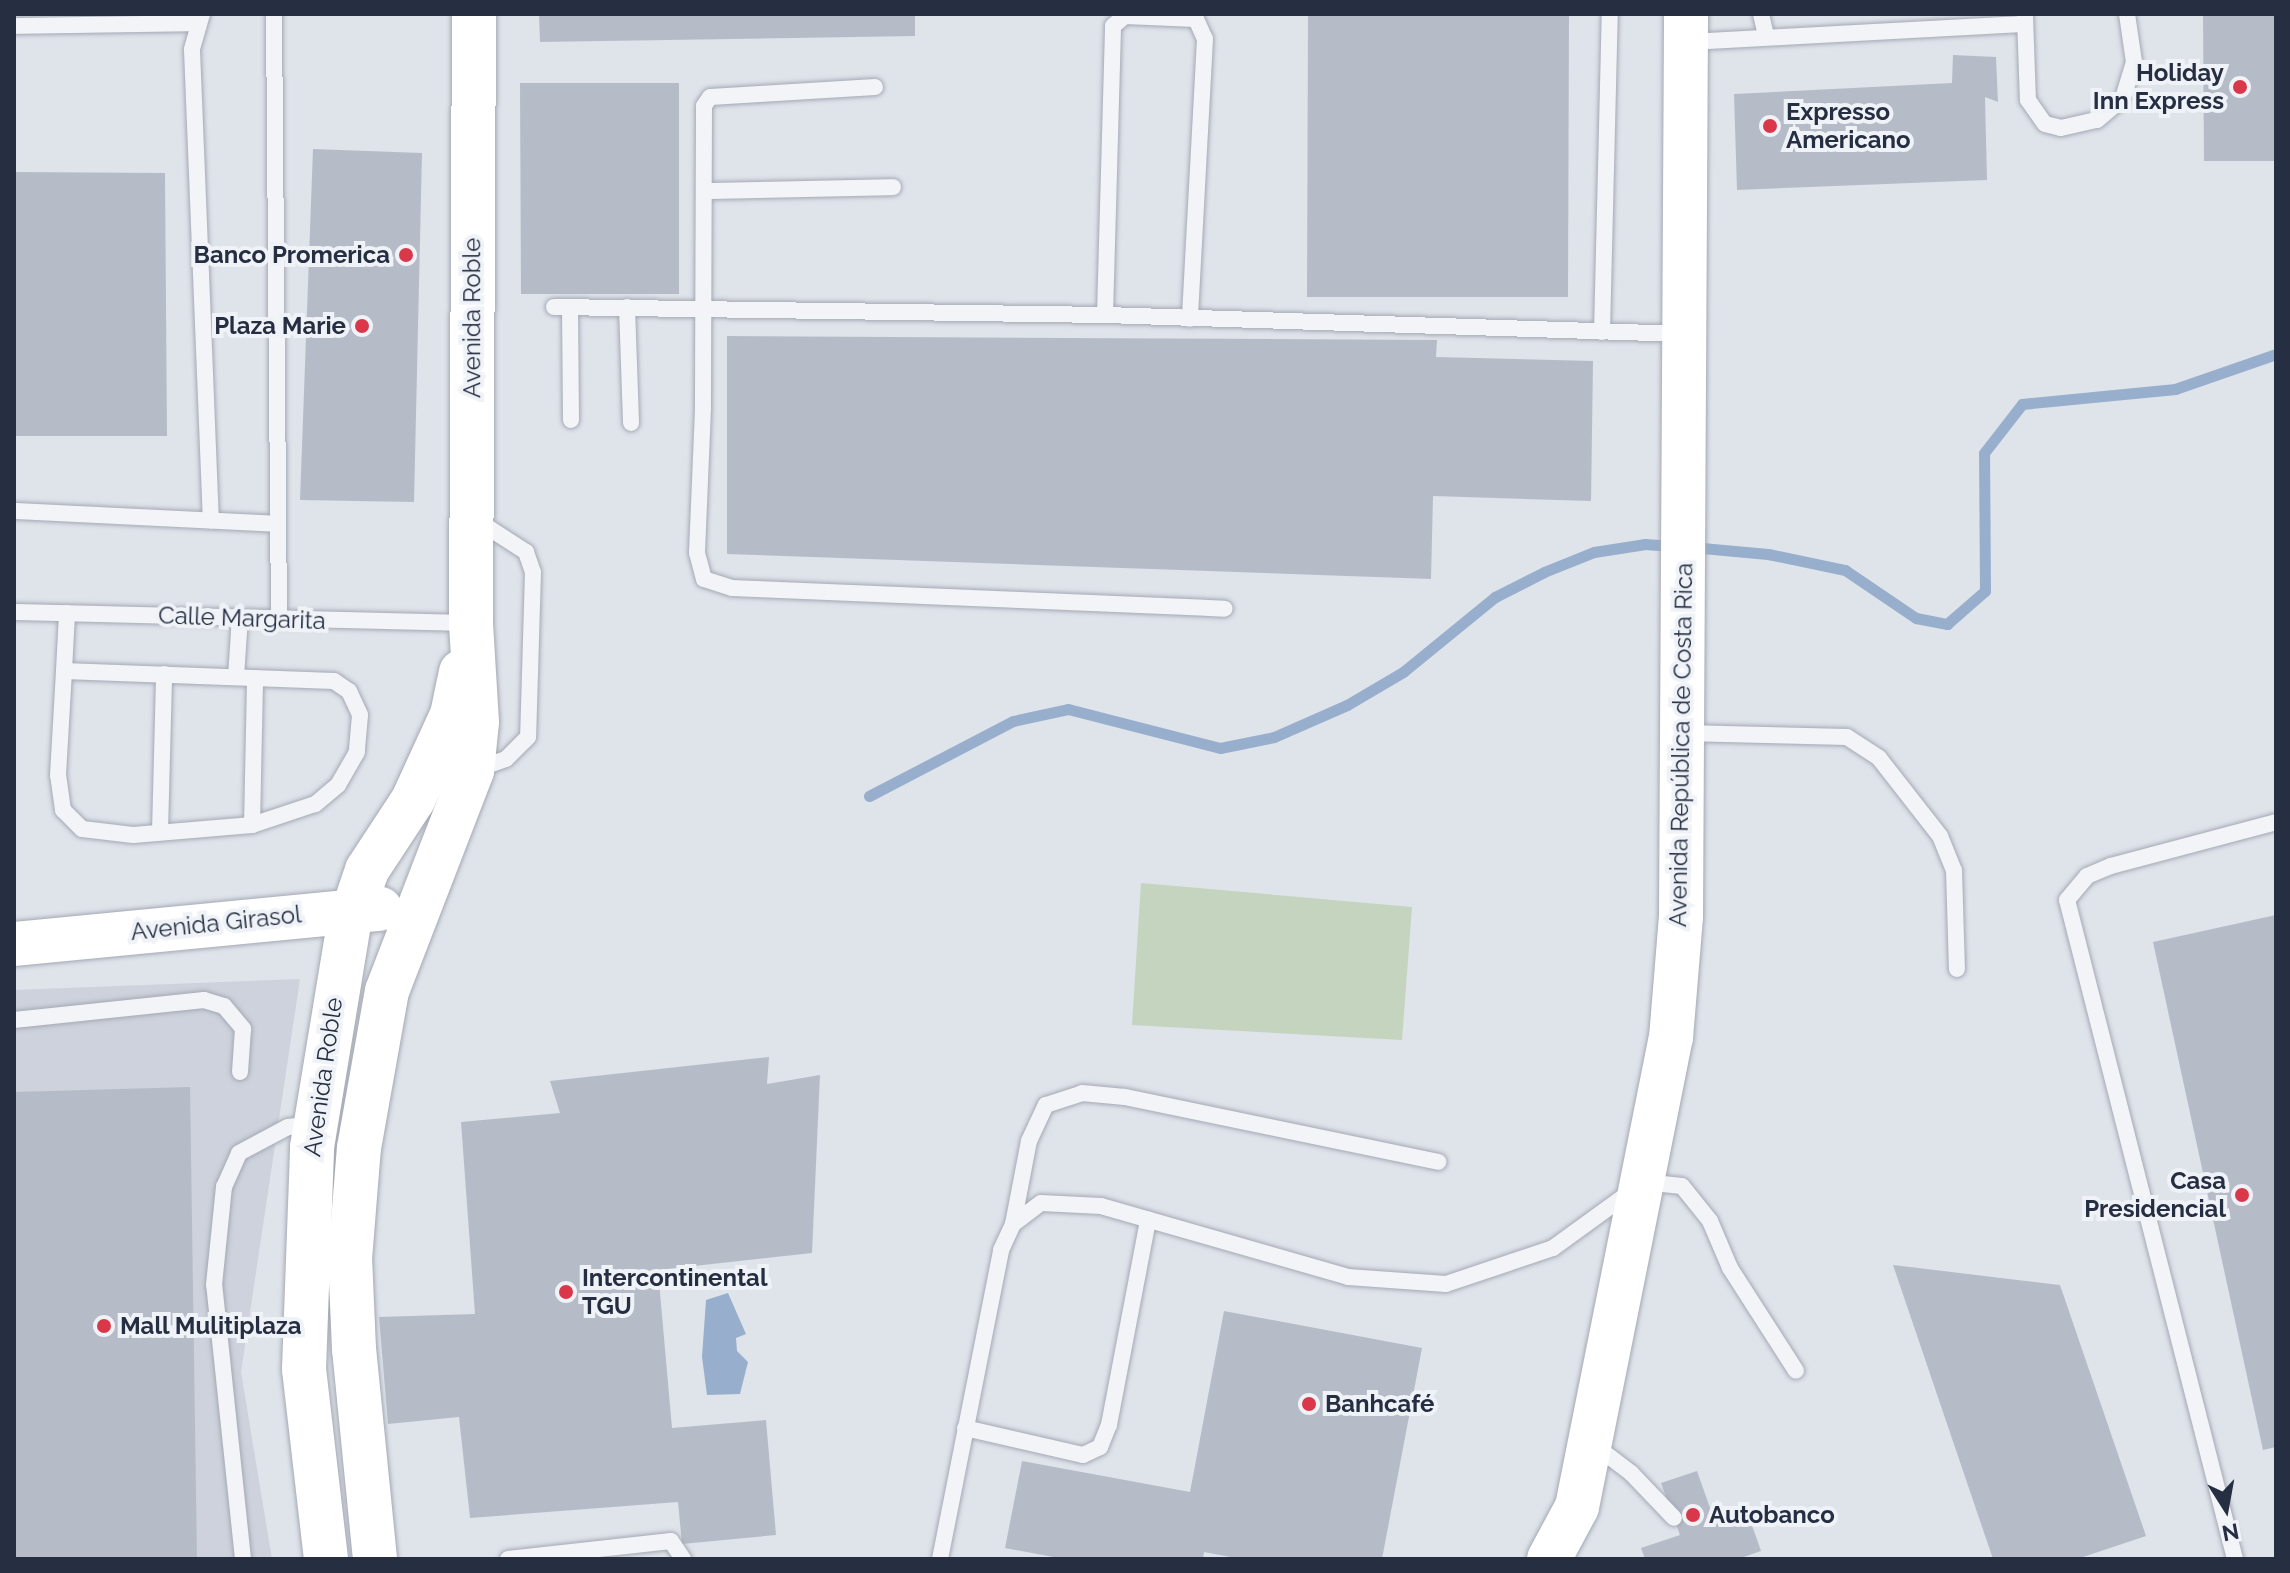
<!DOCTYPE html>
<meta charset="utf-8">
<style>
body{margin:0}
#map{position:relative;width:2290px;height:1573px;overflow:hidden;background:#dfe3ea;font-family:Raleway,sans-serif}
div>[style]{position:absolute}
.built>*{inset:0;background:#cdd2dc}
.green>*{inset:0;background:#c4d4bf}
.water>*{inset:0;background:#97afcd}
.stream>*{height:11px;margin:-5.5px;padding:0 5.5px;transform-origin:5.5px;border-radius:5.5px;background:#97afcd}
.building>*{inset:0;background:#b6bcc7}
.roads{filter:drop-shadow(0 0 2px #a4a9b4) drop-shadow(0 0 2px #a4a9b4)}
.lane>*{height:16px;margin:-8px;padding:0 8px;transform-origin:8px;border-radius:8px;background:#f2f4f8}
.secondary>*{height:44px;margin:-22px;padding:0 22px;transform-origin:22px;border-radius:22px;background:#fff}
.dots>*{width:22px;height:22px;translate:-50% -50%;box-sizing:border-box;border:4px solid #eff2f7;border-radius:50%}
span{translate:-50% -50%;white-space:nowrap;text-align:center;line-height:1.15;-webkit-text-stroke:8px #eff2f7;paint-order:stroke}
.poi-label{font-size:24px;color:#262f42;font-weight:700}
.right{translate:-100% -50%;text-align:right}
.left{translate:0 -50%;text-align:left}
.street-label{font-size:24px;color:#262f42}
.frame{position:absolute;inset:0;border:16px solid #262f42;pointer-events:none}
.north{position:absolute;left:2186px;top:1469px;width:80px;height:80px;-webkit-text-stroke:6px #eff2f7;paint-order:stroke;rotate:169deg;font-size:22px;font-weight:700;line-height:32px;text-align:center;color:#262f42}
.north::after{content:'';display:block;margin:auto;width:28px;height:36px;background:#262f42;clip-path:polygon(50% 0,100% 100%,50% 72%,0 100%)}
</style>
<div id="map">
<div class="built">
<div style="clip-path:polygon(300px 979px,241px 1372px,272px 1559px,14px 1559px,14px 990px)"></div>
</div>
<div class="green">
<div style="clip-path:polygon(1141px 883px,1412px 907px,1402px 1040px,1132px 1025px)"></div>
</div>
<div class="water">
<div style="clip-path:polygon(728px 1293px,746px 1334px,736px 1338px,737px 1351px,748px 1362px,740px 1394px,707px 1395px,702px 1357px,706px 1300px)"></div>
</div>
<div class="stream">
<div style="left:1691px;top:547px;width:77px;rotate:5.2deg"></div>
<div style="left:1768px;top:554px;width:79px;rotate:11.7deg"></div>
<div style="left:1845px;top:570px;width:86px;rotate:34.1deg"></div>
<div style="left:1916px;top:618px;width:32px;rotate:11deg"></div>
<div style="left:1947px;top:624px;width:50px;rotate:-41deg"></div>
<div style="left:1985px;top:591px;width:138px;rotate:-90.4deg"></div>
<div style="left:1984px;top:453px;width:62px;rotate:-52.2deg"></div>
<div style="left:2022px;top:404px;width:154px;rotate:-5.6deg"></div>
<div style="left:2175px;top:389px;width:107px;rotate:-19.1deg"></div>
<div style="left:869px;top:796px;width:162px;rotate:-27.5deg"></div>
<div style="left:1013px;top:721px;width:56px;rotate:-12.3deg"></div>
<div style="left:1068px;top:709px;width:157px;rotate:14.4deg"></div>
<div style="left:1220px;top:748px;width:55px;rotate:-11.5deg"></div>
<div style="left:1274px;top:737px;width:80px;rotate:-23.7deg"></div>
<div style="left:1347px;top:705px;width:65px;rotate:-30.5deg"></div>
<div style="left:1403px;top:672px;width:119px;rotate:-39.2deg"></div>
<div style="left:1495px;top:597px;width:55px;rotate:-27deg"></div>
<div style="left:1544px;top:572px;width:54px;rotate:-21.8deg"></div>
<div style="left:1594px;top:552px;width:52px;rotate:-8.9deg"></div>
<div style="left:1645px;top:544px;width:28px;rotate:4deg"></div>
</div>
<div class="building">
<div style="clip-path:polygon(539px 14px,915px 14px,915px 36px,540px 42px)"></div>
<div style="clip-path:polygon(1308px 14px,1569px 14px,1568px 297px,1307px 297px)"></div>
<div style="clip-path:polygon(2203px 14px,2276px 14px,2276px 161px,2204px 161px)"></div>
<div style="clip-path:polygon(1953px 55px,1996px 57px,1998px 102px,1985px 97px,1987px 180px,1737px 190px,1734px 94px,1952px 83px)"></div>
<div style="clip-path:polygon(520px 83px,679px 83px,679px 294px,521px 294px)"></div>
<div style="clip-path:polygon(313px 149px,422px 153px,414px 502px,300px 500px)"></div>
<div style="clip-path:polygon(14px 172px,165px 173px,167px 436px,14px 436px)"></div>
<div style="clip-path:polygon(727px 336px,1437px 340px,1436px 357px,1593px 361px,1591px 501px,1433px 496px,1431px 579px,727px 554px)"></div>
<div style="clip-path:polygon(2276px 915px,2276px 1447px,2263px 1450px,2153px 942px)"></div>
<div style="clip-path:polygon(769px 1057px,767px 1084px,820px 1075px,812px 1253px,658px 1270px,672px 1428px,766px 1420px,776px 1535px,682px 1544px,678px 1502px,470px 1518px,459px 1417px,388px 1424px,379px 1317px,475px 1314px,461px 1122px,560px 1113px,550px 1081px)"></div>
<div style="clip-path:polygon(190px 1087px,197px 1559px,14px 1559px,14px 1092px)"></div>
<div style="clip-path:polygon(1893px 1265px,2060px 1285px,2146px 1536px,2077px 1559px,1993px 1559px)"></div>
<div style="clip-path:polygon(1224px 1311px,1422px 1348px,1382px 1559px,1241px 1559px,1204px 1552px,1203px 1559px,1064px 1559px,1005px 1548px,1022px 1461px,1190px 1492px)"></div>
<div style="clip-path:polygon(1697px 1471px,1715px 1522px,1747px 1511px,1761px 1551px,1738px 1559px,1645px 1559px,1641px 1548px,1680px 1535px,1661px 1483px)"></div>
</div>
<div class="roads">
<div class="lane">
<div style="left:202px;top:14px;width:37px;rotate:106deg"></div>
<div style="left:192px;top:50px;width:471px;rotate:87.7deg"></div>
<div style="left:274px;top:14px;width:604px;rotate:89.53deg"></div>
<div style="left:1761px;top:14px;width:22px;rotate:77deg"></div>
<div style="left:2025px;top:16px;width:84px;rotate:88deg"></div>
<div style="left:2028px;top:100px;width:29px;rotate:55deg"></div>
<div style="left:2045px;top:124px;width:16px;rotate:14deg"></div>
<div style="left:2061px;top:128px;width:37px;rotate:-13deg"></div>
<div style="left:2097px;top:120px;width:34px;rotate:-40deg"></div>
<div style="left:2123px;top:98px;width:38px;rotate:-73deg"></div>
<div style="left:2134px;top:62px;width:49px;rotate:-98.3deg"></div>
<div style="left:14px;top:26px;width:183px;rotate:-0.9deg"></div>
<div style="left:1688px;top:42px;width:336px;rotate:-3.1deg"></div>
<div style="left:875px;top:87px;width:165px;rotate:176.5deg"></div>
<div style="left:710px;top:97px;width:11px;rotate:124deg"></div>
<div style="left:704px;top:106px;width:303px;rotate:90.2deg"></div>
<div style="left:703px;top:409px;width:144px;rotate:92.4deg"></div>
<div style="left:697px;top:553px;width:27px;rotate:75deg"></div>
<div style="left:704px;top:579px;width:29px;rotate:18deg"></div>
<div style="left:732px;top:588px;width:493px;rotate:2.4deg"></div>
<div style="left:707px;top:191px;width:186px;rotate:-1.2deg"></div>
<div style="left:554px;top:307px;width:551px;rotate:0.83deg"></div>
<div style="left:1105px;top:315px;width:578px;rotate:1.88deg"></div>
<div style="left:570px;top:307px;width:113px;rotate:89.5deg"></div>
<div style="left:627px;top:307px;width:116px;rotate:88deg"></div>
<div style="left:1105px;top:315px;width:289px;rotate:-88.4deg"></div>
<div style="left:1113px;top:26px;width:16px;rotate:-40deg"></div>
<div style="left:1125px;top:16px;width:71px;rotate:2.4deg"></div>
<div style="left:1196px;top:19px;width:22px;rotate:66deg"></div>
<div style="left:1205px;top:39px;width:280px;rotate:93.1deg"></div>
<div style="left:1602px;top:332px;width:318px;rotate:-88.6deg"></div>
<div style="left:14px;top:511px;width:264px;rotate:2.8deg"></div>
<div style="left:475px;top:519px;width:61px;rotate:32.9deg"></div>
<div style="left:526px;top:552px;width:21px;rotate:71deg"></div>
<div style="left:533px;top:572px;width:165px;rotate:91.7deg"></div>
<div style="left:528px;top:737px;width:31px;rotate:135deg"></div>
<div style="left:506px;top:759px;width:31px;rotate:161deg"></div>
<div style="left:14px;top:612px;width:455px;rotate:1.4deg"></div>
<div style="left:64px;top:671px;width:270px;rotate:2.1deg"></div>
<div style="left:334px;top:681px;width:18px;rotate:34deg"></div>
<div style="left:349px;top:691px;width:26px;rotate:65deg"></div>
<div style="left:360px;top:715px;width:37px;rotate:95deg"></div>
<div style="left:357px;top:752px;width:38px;rotate:120deg"></div>
<div style="left:338px;top:785px;width:30px;rotate:140deg"></div>
<div style="left:315px;top:804px;width:66px;rotate:161.6deg"></div>
<div style="left:252px;top:825px;width:119px;rotate:175.2deg"></div>
<div style="left:133px;top:835px;width:51px;rotate:-173.3deg"></div>
<div style="left:82px;top:829px;width:27px;rotate:-135deg"></div>
<div style="left:63px;top:810px;width:35px;rotate:-98deg"></div>
<div style="left:58px;top:775px;width:104px;rotate:-86.7deg"></div>
<div style="left:64px;top:671px;width:58px;rotate:-87deg"></div>
<div style="left:236px;top:677px;width:60px;rotate:-86.2deg"></div>
<div style="left:1684px;top:733px;width:163px;rotate:1.4deg"></div>
<div style="left:1847px;top:737px;width:38px;rotate:33deg"></div>
<div style="left:1879px;top:758px;width:99px;rotate:52deg"></div>
<div style="left:1940px;top:836px;width:37px;rotate:68deg"></div>
<div style="left:1954px;top:870px;width:99px;rotate:88.3deg"></div>
<div style="left:252px;top:825px;width:147px;rotate:-88.8deg"></div>
<div style="left:160px;top:832px;width:158px;rotate:-88.5deg"></div>
<div style="left:14px;top:1020px;width:191px;rotate:-6deg"></div>
<div style="left:204px;top:1000px;width:21px;rotate:17deg"></div>
<div style="left:224px;top:1006px;width:30px;rotate:50deg"></div>
<div style="left:243px;top:1029px;width:43px;rotate:94deg"></div>
<div style="left:1013px;top:1224px;width:85px;rotate:-79.1deg"></div>
<div style="left:1029px;top:1141px;width:40px;rotate:-65deg"></div>
<div style="left:1046px;top:1105px;width:38px;rotate:-18deg"></div>
<div style="left:1082px;top:1093px;width:43px;rotate:5.3deg"></div>
<div style="left:1125px;top:1097px;width:320px;rotate:11.7deg"></div>
<div style="left:965px;top:1428px;width:121px;rotate:12.9deg"></div>
<div style="left:1083px;top:1455px;width:19px;rotate:-25deg"></div>
<div style="left:1100px;top:1447px;width:24px;rotate:-68deg"></div>
<div style="left:1109px;top:1425px;width:209px;rotate:-79.2deg"></div>
<div style="left:1593px;top:1444px;width:48px;rotate:37.3deg"></div>
<div style="left:1631px;top:1473px;width:62px;rotate:46.3deg"></div>
<div style="left:243px;top:1559px;width:276px;rotate:-96deg"></div>
<div style="left:214px;top:1285px;width:99px;rotate:-84.2deg"></div>
<div style="left:224px;top:1187px;width:37px;rotate:-66deg"></div>
<div style="left:239px;top:1153px;width:55px;rotate:-28deg"></div>
<div style="left:288px;top:1127px;width:26px;rotate:-7deg"></div>
<div style="left:508px;top:1559px;width:164px;rotate:-6.3deg"></div>
<div style="left:671px;top:1541px;width:22px;rotate:56deg"></div>
<div style="left:940px;top:1559px;width:315px;rotate:-78.8deg"></div>
<div style="left:1001px;top:1250px;width:29px;rotate:-65deg"></div>
<div style="left:1013px;top:1224px;width:35px;rotate:-37deg"></div>
<div style="left:1041px;top:1203px;width:60px;rotate:2.9deg"></div>
<div style="left:1101px;top:1206px;width:257px;rotate:16deg"></div>
<div style="left:1348px;top:1277px;width:98px;rotate:4.1deg"></div>
<div style="left:1446px;top:1284px;width:113px;rotate:-18.6deg"></div>
<div style="left:1553px;top:1248px;width:112px;rotate:-36deg"></div>
<div style="left:1644px;top:1182px;width:38px;rotate:6deg"></div>
<div style="left:1682px;top:1186px;width:45px;rotate:51.3deg"></div>
<div style="left:1710px;top:1221px;width:51px;rotate:66.9deg"></div>
<div style="left:1730px;top:1268px;width:122px;rotate:57.3deg"></div>
<div style="left:2235px;top:1559px;width:680px;rotate:-104.3deg"></div>
<div style="left:2067px;top:900px;width:31px;rotate:-50deg"></div>
<div style="left:2087px;top:876px;width:26px;rotate:-23deg"></div>
<div style="left:2111px;top:866px;width:171px;rotate:-14.9deg"></div>
</div>
<div class="secondary">
<div style="left:14px;top:944px;width:368px;rotate:-5.5deg"></div>
<div style="left:326px;top:1559px;width:191px;rotate:-96.6deg"></div>
<div style="left:304px;top:1369px;width:222px;rotate:-87.9deg"></div>
<div style="left:312px;top:1147px;width:227px;rotate:-80.6deg"></div>
<div style="left:349px;top:923px;width:56px;rotate:-71.2deg"></div>
<div style="left:367px;top:870px;width:84px;rotate:-56.7deg"></div>
<div style="left:413px;top:800px;width:94px;rotate:-65.4deg"></div>
<div style="left:452px;top:715px;width:44px;rotate:-78.2deg"></div>
<div style="left:375px;top:1559px;width:211px;rotate:-95.7deg"></div>
<div style="left:354px;top:1349px;width:90px;rotate:-92.5deg"></div>
<div style="left:350px;top:1259px;width:111px;rotate:-85.4deg"></div>
<div style="left:359px;top:1148px;width:159px;rotate:-79.9deg"></div>
<div style="left:387px;top:991px;width:236px;rotate:-68.9deg"></div>
<div style="left:472px;top:771px;width:49px;rotate:-84.2deg"></div>
<div style="left:477px;top:722px;width:99px;rotate:-93.5deg"></div>
<div style="left:471px;top:623px;width:609px;rotate:-89.72deg"></div>
<div style="left:1549px;top:1559px;width:59px;rotate:-61.7deg"></div>
<div style="left:1577px;top:1507px;width:478px;rotate:-78.7deg"></div>
<div style="left:1671px;top:1038px;width:121px;rotate:-85.3deg"></div>
<div style="left:1681px;top:917px;width:903px;rotate:-89.68deg"></div>
</div>
</div>
<div class="dots">
<div style="left:2240px;top:87px;background:#da384a"></div>
<div style="left:1770px;top:126px;background:#da384a"></div>
<div style="left:406px;top:255px;background:#da384a"></div>
<div style="left:362px;top:326px;background:#da384a"></div>
<div style="left:2242px;top:1195px;background:#da384a"></div>
<div style="left:566px;top:1292px;background:#da384a"></div>
<div style="left:104px;top:1326px;background:#da384a"></div>
<div style="left:1309px;top:1404px;background:#da384a"></div>
<div style="left:1693px;top:1515px;background:#da384a"></div>
</div>
<div class="poi-label">
<span class="right" style="left:2224px;top:87px">Holiday<br>Inn Express</span>
<span class="left" style="left:1786px;top:126px">Expresso<br>Americano</span>
<span class="right" style="left:390px;top:255px">Banco Promerica</span>
<span class="right" style="left:346px;top:326px">Plaza Marie</span>
<span class="right" style="left:2226px;top:1195px">Casa<br>Presidencial</span>
<span class="left" style="left:582px;top:1292px">Intercontinental<br>TGU</span>
<span class="left" style="left:120px;top:1326px">Mall Mulitiplaza</span>
<span class="left" style="left:1325px;top:1404px">Banhcafé</span>
<span class="left" style="left:1709px;top:1515px">Autobanco</span>
</div>
<div class="street-label">
<span style="left:472px;top:318px;rotate:-90deg">Avenida Roble</span>
<span style="left:242px;top:618px;rotate:2deg">Calle Margarita</span>
<span style="left:1681px;top:745px;rotate:-89deg">Avenida República de Costa Rica</span>
<span style="left:216px;top:923px;rotate:-6deg">Avenida Girasol</span>
<span style="left:323px;top:1077px;rotate:-82deg">Avenida Roble</span>
</div>
<div class="frame"></div>
<div class="north">N</div>
</div>
